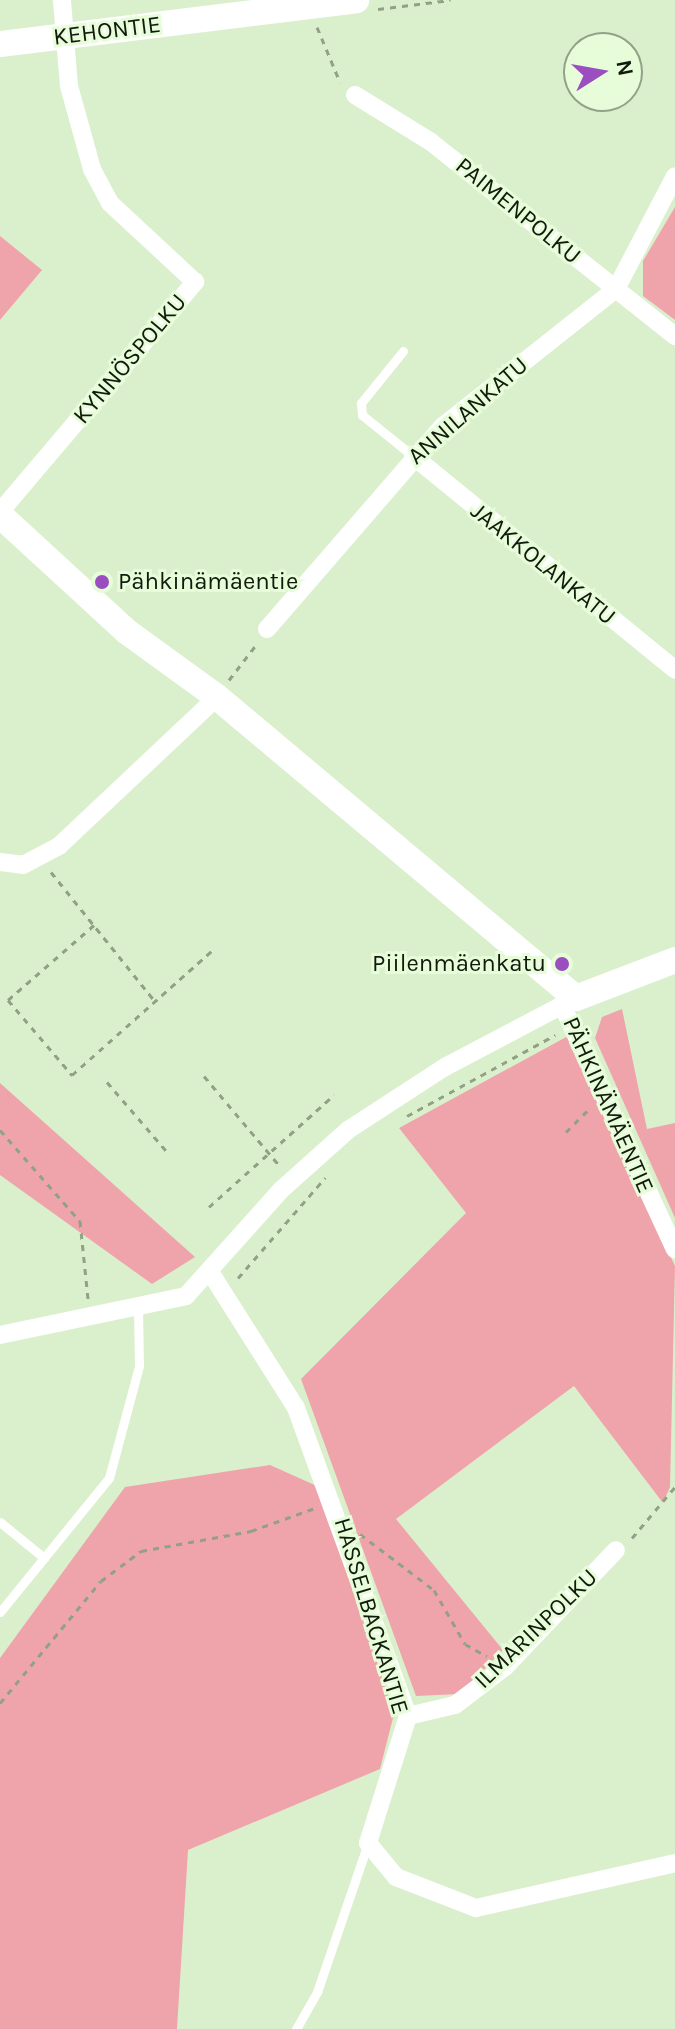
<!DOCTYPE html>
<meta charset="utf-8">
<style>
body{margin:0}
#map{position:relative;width:675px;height:2029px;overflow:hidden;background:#daf0cc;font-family:Karla,sans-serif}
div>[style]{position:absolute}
.green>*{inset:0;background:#efa4ab}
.path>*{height:3px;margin-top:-1.5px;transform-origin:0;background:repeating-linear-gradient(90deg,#90a185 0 6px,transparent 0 12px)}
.lane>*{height:9px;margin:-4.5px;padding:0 4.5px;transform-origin:4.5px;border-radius:4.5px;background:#fff}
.street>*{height:18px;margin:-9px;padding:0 9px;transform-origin:9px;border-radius:9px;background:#fff}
.secondary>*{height:26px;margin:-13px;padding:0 13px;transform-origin:13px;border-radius:13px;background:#fff}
.dots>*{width:22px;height:22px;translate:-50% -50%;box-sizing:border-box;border:4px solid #e7fdd9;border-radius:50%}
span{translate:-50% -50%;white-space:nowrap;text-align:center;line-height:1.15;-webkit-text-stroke:6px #e7fdd9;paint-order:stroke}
.street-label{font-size:24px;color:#121a0d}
.poi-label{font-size:24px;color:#121a0d}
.left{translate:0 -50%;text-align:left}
.right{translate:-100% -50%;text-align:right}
.north{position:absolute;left:563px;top:32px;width:80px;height:80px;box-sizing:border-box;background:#e7fdd9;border:2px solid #92a287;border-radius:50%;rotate:79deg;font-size:22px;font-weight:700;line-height:32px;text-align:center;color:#121a0d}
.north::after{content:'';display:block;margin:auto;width:28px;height:36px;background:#9b4ec0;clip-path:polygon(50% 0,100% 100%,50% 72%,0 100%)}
</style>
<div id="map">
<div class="green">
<div style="clip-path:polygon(675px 207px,675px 320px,643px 296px,643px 261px)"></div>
<div style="clip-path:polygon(0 236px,42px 270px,0 320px)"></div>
<div style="clip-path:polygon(622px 1009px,647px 1129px,675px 1123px,675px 1218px,595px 1038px,602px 1017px)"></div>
<div style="clip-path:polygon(568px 1036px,675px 1266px,670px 1487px,663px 1503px,574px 1386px,396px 1519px,503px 1650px,460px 1694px,416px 1696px,301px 1379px,466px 1213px,399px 1128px)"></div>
<div style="clip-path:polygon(0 1083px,195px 1257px,152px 1284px,0 1175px)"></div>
<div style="clip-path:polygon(270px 1465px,319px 1487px,394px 1714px,380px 1769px,188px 1850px,177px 2029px,0 2029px,0 1658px,125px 1487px)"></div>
</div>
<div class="path">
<div style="left:378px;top:9px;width:73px;rotate:-7.1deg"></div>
<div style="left:317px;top:27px;width:60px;rotate:67.3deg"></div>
<div style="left:229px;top:680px;width:44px;rotate:-52.4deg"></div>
<div style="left:51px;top:872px;width:164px;rotate:51.2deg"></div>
<div style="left:94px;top:925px;width:114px;rotate:138.9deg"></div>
<div style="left:8px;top:1000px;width:99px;rotate:49.5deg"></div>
<div style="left:72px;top:1075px;width:191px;rotate:-41.6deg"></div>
<div style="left:204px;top:1076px;width:116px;rotate:49.9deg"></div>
<div style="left:107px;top:1082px;width:94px;rotate:49.3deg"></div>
<div style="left:407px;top:1116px;width:169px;rotate:-28.7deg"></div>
<div style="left:0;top:1130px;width:121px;rotate:48.7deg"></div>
<div style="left:80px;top:1221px;width:78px;rotate:84.1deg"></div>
<div style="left:566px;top:1132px;width:31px;rotate:-45deg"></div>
<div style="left:209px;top:1207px;width:168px;rotate:-41.9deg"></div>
<div style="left:238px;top:1278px;width:133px;rotate:-49deg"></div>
<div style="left:360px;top:1534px;width:93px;rotate:37.1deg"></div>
<div style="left:434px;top:1590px;width:62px;rotate:60.1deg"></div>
<div style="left:465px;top:1644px;width:25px;rotate:29deg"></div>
<div style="left:632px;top:1538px;width:67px;rotate:-49.9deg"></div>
<div style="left:0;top:1703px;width:158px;rotate:-50.4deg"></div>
<div style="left:101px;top:1581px;width:50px;rotate:-36.9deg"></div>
<div style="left:141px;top:1551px;width:112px;rotate:-10.3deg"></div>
<div style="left:251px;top:1531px;width:68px;rotate:-19.8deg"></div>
</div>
<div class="lane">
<div style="left:403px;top:351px;width:67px;rotate:128.9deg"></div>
<div style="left:361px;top:403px;width:12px;rotate:85deg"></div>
<div style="left:362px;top:415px;width:65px;rotate:38.8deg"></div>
<div style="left:0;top:1522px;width:57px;rotate:39.3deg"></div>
<div style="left:0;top:1612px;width:173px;rotate:-50.9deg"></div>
<div style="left:109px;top:1478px;width:116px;rotate:-75deg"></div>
<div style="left:139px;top:1366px;width:56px;rotate:-91deg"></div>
<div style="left:296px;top:2029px;width:43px;rotate:-60.4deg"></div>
<div style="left:317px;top:1992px;width:157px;rotate:-71.1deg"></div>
</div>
<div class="street">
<div style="left:355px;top:95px;width:89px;rotate:31.7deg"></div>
<div style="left:431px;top:142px;width:312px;rotate:38.5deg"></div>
<div style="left:413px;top:456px;width:338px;rotate:39.2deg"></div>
<div style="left:0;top:512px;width:302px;rotate:-49.7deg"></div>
<div style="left:195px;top:282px;width:116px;rotate:-137.1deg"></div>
<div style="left:110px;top:203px;width:38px;rotate:-118deg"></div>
<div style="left:92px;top:169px;width:86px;rotate:-105.5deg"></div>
<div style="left:69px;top:86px;width:86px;rotate:-94.7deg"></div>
<div style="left:267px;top:629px;width:269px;rotate:-49.1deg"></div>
<div style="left:443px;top:426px;width:221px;rotate:-38.4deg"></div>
<div style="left:616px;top:289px;width:127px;rotate:-62.4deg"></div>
<div style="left:0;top:862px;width:23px;rotate:7deg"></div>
<div style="left:23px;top:865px;width:41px;rotate:-27.8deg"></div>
<div style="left:59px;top:846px;width:217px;rotate:-43.3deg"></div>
<div style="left:562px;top:1005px;width:269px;rotate:65.2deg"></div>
<div style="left:212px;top:1275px;width:157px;rotate:57.7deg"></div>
<div style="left:296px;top:1408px;width:328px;rotate:70deg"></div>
<div style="left:408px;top:1716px;width:133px;rotate:107.5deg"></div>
<div style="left:368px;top:1843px;width:44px;rotate:50.5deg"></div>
<div style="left:396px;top:1877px;width:86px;rotate:21.2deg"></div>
<div style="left:476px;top:1908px;width:204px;rotate:-12.7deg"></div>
<div style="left:0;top:1335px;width:190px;rotate:-11.8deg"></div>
<div style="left:186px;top:1296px;width:142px;rotate:-48.1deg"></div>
<div style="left:281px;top:1190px;width:90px;rotate:-41.8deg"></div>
<div style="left:348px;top:1130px;width:116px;rotate:-33deg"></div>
<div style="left:445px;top:1067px;width:148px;rotate:-27.8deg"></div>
<div style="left:408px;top:1716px;width:48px;rotate:-13.2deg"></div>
<div style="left:455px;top:1705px;width:63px;rotate:-37.2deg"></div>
<div style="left:505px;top:1667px;width:161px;rotate:-46.5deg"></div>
</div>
<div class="secondary">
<div style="left:0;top:44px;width:359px;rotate:-7deg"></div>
<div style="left:0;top:515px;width:171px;rotate:42.6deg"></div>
<div style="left:126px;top:631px;width:112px;rotate:36deg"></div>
<div style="left:217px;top:697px;width:468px;rotate:40deg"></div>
<div style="left:576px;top:998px;width:106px;rotate:-21deg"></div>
</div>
<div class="dots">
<div style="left:102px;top:582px;background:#9b4ec0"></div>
<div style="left:562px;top:964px;background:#9b4ec0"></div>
</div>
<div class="street-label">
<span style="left:107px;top:31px;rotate:-7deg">KEHONTIE</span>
<span style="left:518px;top:211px;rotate:39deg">PAIMENPOLKU</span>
<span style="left:130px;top:359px;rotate:-50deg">KYNNÖSPOLKU</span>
<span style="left:468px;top:411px;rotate:-41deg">ANNILANKATU</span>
<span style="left:543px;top:564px;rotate:39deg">JAAKKOLANKATU</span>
<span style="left:608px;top:1105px;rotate:66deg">PÄHKINÄMÄENTIE</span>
<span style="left:371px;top:1616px;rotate:73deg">HASSELBACKANTIE</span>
<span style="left:536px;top:1629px;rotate:-44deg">ILMARINPOLKU</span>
</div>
<div class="poi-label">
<span class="left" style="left:118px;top:582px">Pähkinämäentie</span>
<span class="right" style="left:546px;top:964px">Piilenmäenkatu</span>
</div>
<div class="north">N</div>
</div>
